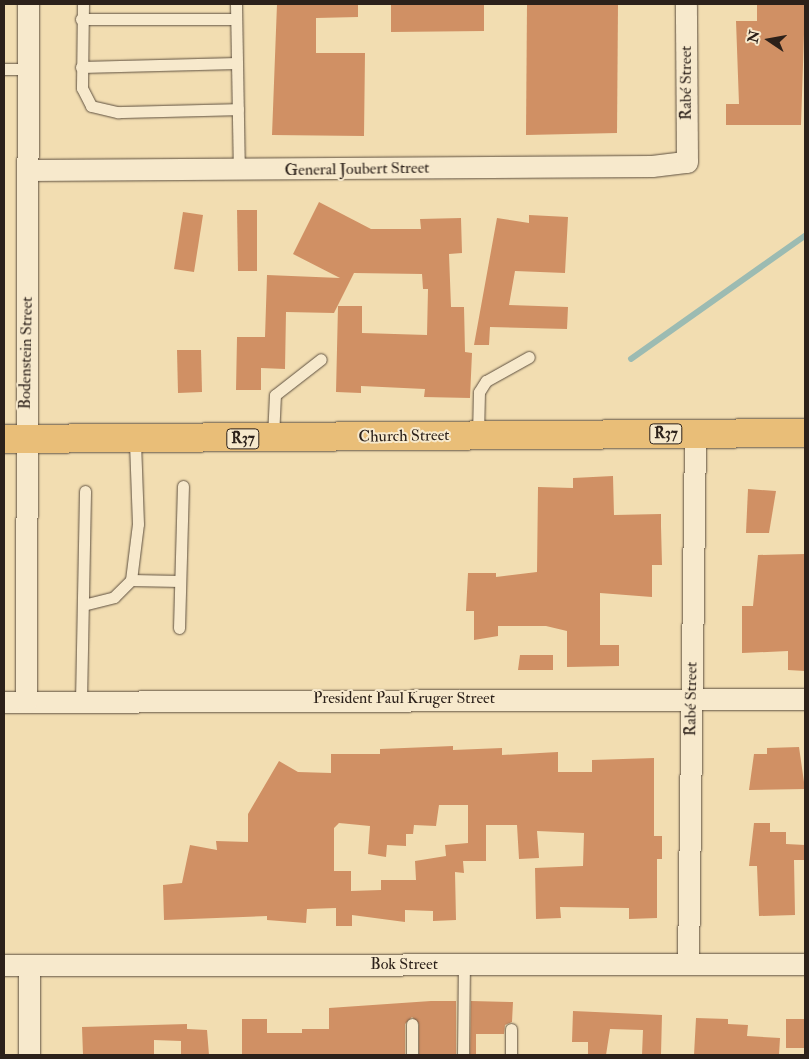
<!DOCTYPE html>
<meta charset="utf-8">
<style>
body{margin:0}
#map{position:relative;width:809px;height:1059px;overflow:hidden;background:#f2ddb1;font-family:"IM FELL Double Pica",serif}
div>[style]{position:absolute}
.stream>*{height:5.5px;margin:-2.75px;padding:0 2.75px;transform-origin:2.75px;border-radius:2.75px;background:#9cbbb2}
.building>*{inset:0;background:#d09064}
.roads{filter:drop-shadow(0 0 1px #5e5040) drop-shadow(0 0 1px #5e5040)}
.service>*{height:11px;margin:-5.5px;padding:0 5.5px;transform-origin:5.5px;border-radius:5.5px;background:#f7e9cc}
.minor>*{height:21px;margin:-10.5px;padding:0 10.5px;transform-origin:10.5px;border-radius:10.5px;background:#f7e9cc}
.primary>*{height:28px;margin:-14px;padding:0 14px;transform-origin:14px;border-radius:14px;background:#e9be78}
span{translate:-50% -50%;white-space:nowrap;text-align:center;line-height:1.15;-webkit-text-stroke:4px #f7e9cc;paint-order:stroke}
.shield-label span{padding:1px 4px;background:#f7e9cc;border:1px solid;border-radius:4px;-webkit-text-stroke-width:0}
.shield-label{font-size:15px;color:#2c211a;font-weight:700}
.street-label{font-size:16px;color:#2c211a}
.frame{position:absolute;inset:0;border:5px solid #2c211a;pointer-events:none}
.north{position:absolute;left:744px;top:15px;width:50px;height:50px;-webkit-text-stroke:4px #f7e9cc;paint-order:stroke;rotate:282deg;font-size:14px;font-weight:700;line-height:20px;text-align:center;color:#2c211a}
.north::after{content:'';display:block;margin:auto;width:18px;height:22px;background:#2c211a;clip-path:polygon(50% 0,100% 100%,50% 72%,0 100%)}
</style>
<div id="map">
<div class="stream">
<div style="left:631px;top:359px;width:213px;rotate:-35.3deg"></div>
</div>
<div class="building">
<div style="clip-path:polygon(277px 4px,358px 4px,358px 17px,316px 18px,316px 53px,365px 53px,364px 136px,272px 135px)"></div>
<div style="clip-path:polygon(391px 4px,484px 4px,484px 31px,391px 32px)"></div>
<div style="clip-path:polygon(527px 4px,618px 4px,617px 133px,526px 135px)"></div>
<div style="clip-path:polygon(757px 4px,805px 4px,801px 125px,726px 125px,726px 104px,739px 104px,736px 21px,757px 21px)"></div>
<div style="clip-path:polygon(319px 202px,371px 229px,421px 229px,420px 219px,461px 218px,462px 253px,449px 254px,451px 307px,464px 307px,465px 352px,472px 353px,470px 398px,424px 397px,425px 389px,361px 386px,361px 393px,336px 392px,338px 306px,362px 306px,362px 333px,427px 335px,428px 289px,423px 289px,422px 274px,354px 273px,334px 313px,286px 312px,285px 369px,261px 368px,261px 390px,236px 390px,237px 337px,265px 337px,267px 275px,340px 278px,293px 254px)"></div>
<div style="clip-path:polygon(237px 210px,257px 210px,257px 271px,238px 271px)"></div>
<div style="clip-path:polygon(183px 212px,203px 215px,194px 272px,174px 269px)"></div>
<div style="clip-path:polygon(529px 215px,568px 217px,565px 273px,515px 271px,509px 305px,568px 307px,567px 329px,490px 327px,489px 345px,474px 345px,497px 218px,529px 223px)"></div>
<div style="clip-path:polygon(177px 350px,201px 350px,202px 392px,178px 393px)"></div>
<div style="clip-path:polygon(613px 476px,614px 515px,661px 514px,661px 526px,662px 565px,652px 565px,652px 597px,600px 593px,600px 645px,619px 645px,619px 666px,567px 667px,567px 631px,546px 626px,498px 626px,498px 636px,474px 640px,474px 611px,466px 611px,468px 573px,496px 573px,496px 577px,537px 572px,538px 487px,573px 488px,573px 478px)"></div>
<div style="clip-path:polygon(748px 489px,776px 491px,769px 533px,746px 533px)"></div>
<div style="clip-path:polygon(805px 554px,805px 671px,788px 670px,788px 651px,742px 653px,742px 606px,753px 606px,758px 555px)"></div>
<div style="clip-path:polygon(520px 655px,553px 655px,553px 670px,518px 670px)"></div>
<div style="clip-path:polygon(evenodd,453px 746px,453px 750px,502px 748px,502px 755px,558px 752px,558px 772px,592px 772px,592px 760px,654px 758px,654px 836px,662px 836px,662px 859px,657px 859px,657px 918px,629px 919px,629px 908px,560px 907px,561px 918px,536px 919px,535px 868px,583px 866px,584px 833px,537px 831px,539px 858px,519px 859px,517px 825px,486px 825px,486px 861px,463px 861px,464px 873px,455px 872px,456px 920px,433px 921px,433px 911px,405px 910px,405px 922px,352px 915px,352px 926px,336px 926px,336px 908px,307px 909px,306px 923px,267px 920px,267px 916px,164px 920px,163px 885px,182px 883px,190px 845px,217px 850px,216px 841px,248px 842px,248px 814px,279px 761px,298px 772px,331px 773px,331px 754px,380px 754px,380px 749px,453px 746px,439px 805px,468px 805px,468px 843px,445px 845px,446px 856px,415px 861px,416px 880px,381px 880px,381px 890px,351px 891px,351px 871px,334px 871px,334px 828px,339px 823px,370px 826px,368px 854px,386px 857px,387px 845px,406px 846px,406px 834px,413px 834px,414px 825px,436px 826px,439px 805px)"></div>
<div style="clip-path:polygon(799px 747px,805px 789px,749px 790px,754px 754px,767px 754px,767px 748px)"></div>
<div style="clip-path:polygon(754px 823px,770px 823px,770px 832px,786px 832px,786px 844px,805px 845px,805px 860px,794px 860px,795px 915px,759px 916px,757px 866px,749px 866px)"></div>
<div style="clip-path:polygon(431px 1001px,456px 1001px,456px 1055px,419px 1055px,419px 1024px,412px 1017px,405px 1024px,405px 1055px,242px 1055px,242px 1019px,267px 1019px,267px 1033px,302px 1033px,302px 1029px,329px 1029px,329px 1008px)"></div>
<div style="clip-path:polygon(471px 1001px,513px 1002px,512px 1022px,505px 1025px,504px 1034px,476px 1034px,476px 1055px,470px 1055px)"></div>
<div style="clip-path:polygon(573px 1011px,662px 1015px,661px 1055px,642px 1055px,643px 1030px,610px 1029px,606px 1055px,588px 1055px,588px 1042px,572px 1042px)"></div>
<div style="clip-path:polygon(696px 1018px,728px 1019px,728px 1024px,748px 1025px,747px 1036px,780px 1038px,779px 1055px,694px 1055px)"></div>
<div style="clip-path:polygon(786px 1019px,804px 1019px,805px 1048px,786px 1048px)"></div>
<div style="clip-path:polygon(187px 1024px,187px 1029px,207px 1030px,209px 1055px,181px 1055px,181px 1041px,154px 1040px,154px 1055px,83px 1055px,82px 1027px)"></div>
</div>
<div class="roads">
<div class="service">
<div style="left:83px;top:4px;width:84px;rotate:90.7deg"></div>
<div style="left:82px;top:88px;width:20px;rotate:63deg"></div>
<div style="left:91px;top:106px;width:28px;rotate:13deg"></div>
<div style="left:118px;top:112px;width:120px;rotate:-1.4deg"></div>
<div style="left:236px;top:4px;width:166px;rotate:89deg"></div>
<div style="left:81px;top:19px;width:155px"></div>
<div style="left:81px;top:67px;width:156px;rotate:-1.5deg"></div>
<div style="left:4px;top:69px;width:24px"></div>
<div style="left:478px;top:435px;width:43px;rotate:-88.7deg"></div>
<div style="left:479px;top:392px;width:13px;rotate:-58deg"></div>
<div style="left:486px;top:381px;width:49px;rotate:-29.2deg"></div>
<div style="left:273px;top:437px;width:42px;rotate:-87.3deg"></div>
<div style="left:275px;top:395px;width:58px;rotate:-38deg"></div>
<div style="left:131px;top:580px;width:49px;rotate:1.2deg"></div>
<div style="left:83px;top:605px;width:32px;rotate:-14deg"></div>
<div style="left:114px;top:597px;width:24px;rotate:-45deg"></div>
<div style="left:131px;top:580px;width:56px;rotate:-82.9deg"></div>
<div style="left:138px;top:524px;width:83px;rotate:-92.1deg"></div>
<div style="left:179px;top:628px;width:142px;rotate:-88.4deg"></div>
<div style="left:81px;top:701px;width:210px;rotate:-88.9deg"></div>
<div style="left:412px;top:1055px;width:31px;rotate:-90deg"></div>
<div style="left:463px;top:1055px;width:91px;rotate:-89.4deg"></div>
<div style="left:511px;top:1055px;width:26px;rotate:-90deg"></div>
</div>
<div class="minor">
<div style="left:28px;top:170px;width:624px;rotate:-0.37deg"></div>
<div style="left:652px;top:166px;width:35px;rotate:-7deg"></div>
<div style="left:687px;top:162px;width:158px;rotate:-90.4deg"></div>
<div style="left:4px;top:702px;width:801px;rotate:-0.21deg"></div>
<div style="left:26px;top:702px;width:698px;rotate:-89.84deg"></div>
<div style="left:688px;top:964px;width:531px;rotate:-89.24deg"></div>
<div style="left:4px;top:965px;width:801px;rotate:-0.07deg"></div>
<div style="left:29px;top:1055px;width:90px;rotate:-90deg"></div>
</div>
<div class="primary">
<div style="left:4px;top:439px;width:801px;rotate:-0.43deg"></div>
</div>
</div>
<div class="shield-label">
<span style="left:666px;top:434px">R37</span>
<span style="left:243px;top:439px">R37</span>
</div>
<div class="street-label">
<span style="left:686px;top:83px;rotate:-90deg">Rabé Street</span>
<span style="left:357px;top:169px;rotate:-1deg">General Joubert Street</span>
<span style="left:26px;top:353px;rotate:-89deg">Bodenstein Street</span>
<span style="left:404px;top:436px;rotate:-1deg">Church Street</span>
<span style="left:404px;top:698px">President Paul Kruger Street</span>
<span style="left:691px;top:699px;rotate:-89deg">Rabé Street</span>
<span style="left:404px;top:964px">Bok Street</span>
</div>
<div class="frame"></div>
<div class="north">N</div>
</div>
